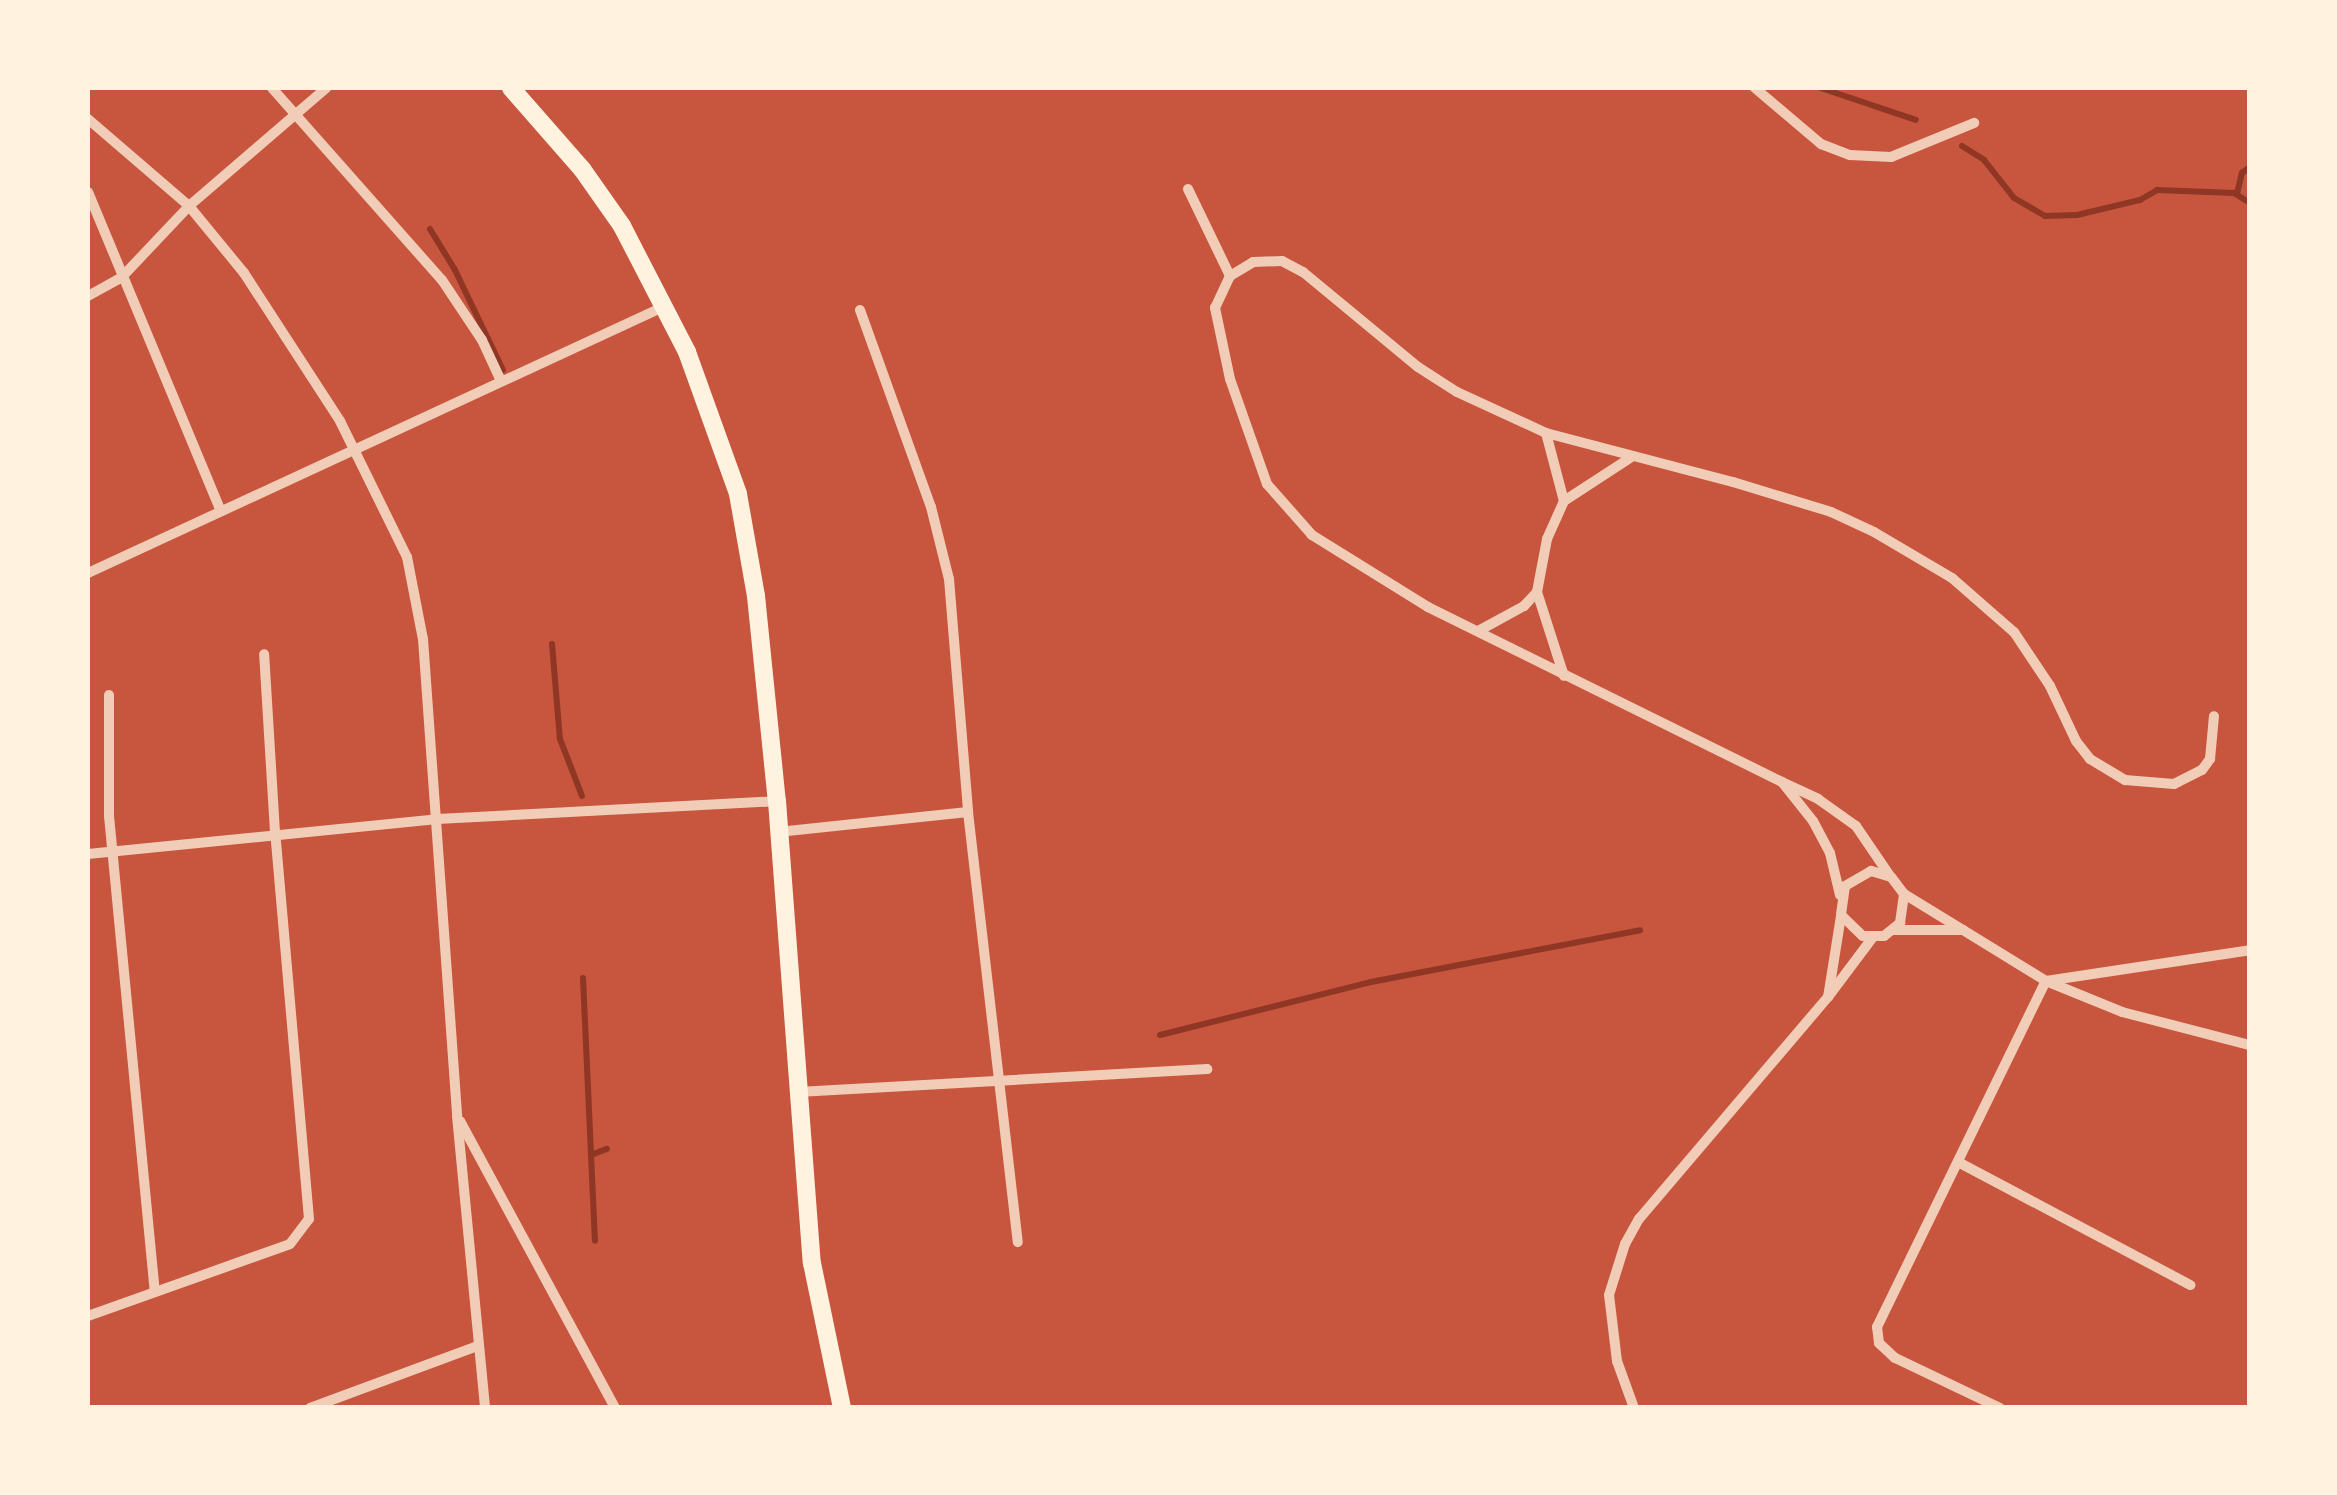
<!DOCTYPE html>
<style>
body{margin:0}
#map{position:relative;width:2337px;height:1495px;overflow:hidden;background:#c8553d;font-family:Roboto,sans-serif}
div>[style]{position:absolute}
.stream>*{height:6px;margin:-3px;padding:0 3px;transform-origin:3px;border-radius:3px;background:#8f3625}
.minor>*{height:10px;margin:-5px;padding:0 5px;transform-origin:5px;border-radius:5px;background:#f1ccb7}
.secondary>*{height:18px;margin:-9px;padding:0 9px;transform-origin:9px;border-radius:9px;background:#fff3e0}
span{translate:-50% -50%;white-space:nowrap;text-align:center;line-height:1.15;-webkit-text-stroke:8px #fff3e0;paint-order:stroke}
.frame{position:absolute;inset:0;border:90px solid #fff3e0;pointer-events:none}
</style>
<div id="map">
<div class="stream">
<div style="left:1821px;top:88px;width:100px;rotate:18.6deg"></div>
<div style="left:1962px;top:146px;width:26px;rotate:32deg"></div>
<div style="left:1984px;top:160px;width:48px;rotate:51.7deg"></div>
<div style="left:2014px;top:198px;width:36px;rotate:30deg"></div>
<div style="left:2045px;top:216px;width:32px;rotate:-2deg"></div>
<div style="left:2077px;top:215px;width:65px;rotate:-13.4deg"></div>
<div style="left:2140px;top:200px;width:20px;rotate:-30deg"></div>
<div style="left:2157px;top:190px;width:77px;rotate:2.2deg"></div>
<div style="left:2234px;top:193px;width:19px;rotate:32deg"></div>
<div style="left:2237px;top:194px;width:22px;rotate:-77deg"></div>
<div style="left:2242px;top:173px;width:10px;rotate:-37deg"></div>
<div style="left:430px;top:229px;width:48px;rotate:58.6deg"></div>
<div style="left:455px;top:270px;width:111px;rotate:64.4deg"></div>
<div style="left:552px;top:644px;width:95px;rotate:85.2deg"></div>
<div style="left:560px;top:739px;width:61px;rotate:68.9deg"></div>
<div style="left:583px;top:978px;width:263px;rotate:87.4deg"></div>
<div style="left:1160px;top:1035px;width:218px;rotate:-14.1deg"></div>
<div style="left:1371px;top:982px;width:274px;rotate:-10.9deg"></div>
<div style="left:591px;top:1155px;width:17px;rotate:-21deg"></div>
</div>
<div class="minor">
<div style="left:272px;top:88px;width:256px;rotate:48.5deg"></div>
<div style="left:442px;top:280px;width:72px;rotate:56.3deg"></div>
<div style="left:482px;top:340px;width:45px;rotate:65.1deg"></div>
<div style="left:1755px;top:88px;width:87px;rotate:40.3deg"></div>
<div style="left:1821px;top:144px;width:31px;rotate:21deg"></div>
<div style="left:1850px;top:155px;width:41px;rotate:2.8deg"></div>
<div style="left:1891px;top:157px;width:90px;rotate:-22.3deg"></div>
<div style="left:88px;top:119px;width:133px;rotate:40.7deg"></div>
<div style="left:189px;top:206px;width:87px;rotate:50.6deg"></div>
<div style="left:244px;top:273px;width:176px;rotate:57deg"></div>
<div style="left:340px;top:421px;width:152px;rotate:63.8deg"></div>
<div style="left:407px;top:557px;width:84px;rotate:79deg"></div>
<div style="left:423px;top:639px;width:478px;rotate:85.9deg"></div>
<div style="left:457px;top:1116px;width:293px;rotate:84.5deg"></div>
<div style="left:1188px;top:189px;width:97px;rotate:64.2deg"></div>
<div style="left:88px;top:192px;width:346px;rotate:67.4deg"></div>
<div style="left:88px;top:296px;width:38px;rotate:-29deg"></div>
<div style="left:121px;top:278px;width:99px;rotate:-46.6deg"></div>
<div style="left:189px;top:206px;width:181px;rotate:-40.7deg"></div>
<div style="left:860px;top:310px;width:209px;rotate:70.2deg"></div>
<div style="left:931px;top:507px;width:74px;rotate:76deg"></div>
<div style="left:949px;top:579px;width:234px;rotate:85.3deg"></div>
<div style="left:968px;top:812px;width:433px;rotate:83.4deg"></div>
<div style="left:1546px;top:433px;width:70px;rotate:75.2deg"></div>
<div style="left:1564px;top:501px;width:79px;rotate:-33.1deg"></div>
<div style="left:88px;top:573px;width:636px;rotate:-24.83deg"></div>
<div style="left:1537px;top:592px;width:54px;rotate:-79.3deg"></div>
<div style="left:1547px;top:539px;width:42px;rotate:-65.9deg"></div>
<div style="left:1480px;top:630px;width:50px;rotate:-28.6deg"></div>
<div style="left:1524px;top:606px;width:19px;rotate:-47deg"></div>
<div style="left:1537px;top:592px;width:88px;rotate:72.2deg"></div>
<div style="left:109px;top:695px;width:121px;rotate:90deg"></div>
<div style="left:109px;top:816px;width:478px;rotate:84.5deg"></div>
<div style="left:1782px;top:782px;width:395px;rotate:-153.7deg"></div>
<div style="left:1428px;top:607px;width:137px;rotate:-148.2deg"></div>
<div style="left:1312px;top:535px;width:68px;rotate:-131.4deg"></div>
<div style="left:1267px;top:484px;width:111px;rotate:-109.4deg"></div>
<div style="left:1230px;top:379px;width:73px;rotate:-101.9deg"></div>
<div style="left:1215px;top:308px;width:35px;rotate:-65deg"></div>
<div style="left:1230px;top:276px;width:27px;rotate:-31deg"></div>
<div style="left:1253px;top:262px;width:29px;rotate:-2deg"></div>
<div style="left:1282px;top:261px;width:24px;rotate:28deg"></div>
<div style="left:1303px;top:272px;width:149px;rotate:39.6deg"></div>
<div style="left:1418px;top:367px;width:46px;rotate:32.7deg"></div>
<div style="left:1457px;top:392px;width:98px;rotate:24.7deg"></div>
<div style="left:1546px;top:433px;width:193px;rotate:14.7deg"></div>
<div style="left:1733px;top:482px;width:102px;rotate:17deg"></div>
<div style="left:1831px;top:512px;width:47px;rotate:24.9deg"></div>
<div style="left:1874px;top:532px;width:91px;rotate:30.5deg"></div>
<div style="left:1952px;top:578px;width:82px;rotate:41.1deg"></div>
<div style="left:2014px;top:632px;width:65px;rotate:56.3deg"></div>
<div style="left:2050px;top:686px;width:61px;rotate:64.7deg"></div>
<div style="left:2076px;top:741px;width:23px;rotate:52deg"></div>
<div style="left:2090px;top:759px;width:41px;rotate:31deg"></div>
<div style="left:2125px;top:780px;width:49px;rotate:4.7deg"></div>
<div style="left:2174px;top:784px;width:31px;rotate:-27deg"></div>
<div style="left:2202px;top:770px;width:14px;rotate:-54deg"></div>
<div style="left:2210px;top:759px;width:43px;rotate:-84.7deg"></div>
<div style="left:778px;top:832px;width:191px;rotate:-6deg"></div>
<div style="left:88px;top:854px;width:351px;rotate:-5.7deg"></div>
<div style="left:437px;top:819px;width:340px;rotate:-3deg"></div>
<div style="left:1840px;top:895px;width:43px;rotate:-103.4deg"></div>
<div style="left:1830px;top:853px;width:36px;rotate:-118deg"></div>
<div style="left:1813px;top:821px;width:50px;rotate:-128.5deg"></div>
<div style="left:1782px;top:782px;width:40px;rotate:25deg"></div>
<div style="left:1818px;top:799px;width:47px;rotate:35.4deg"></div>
<div style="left:1856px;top:826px;width:60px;rotate:55.8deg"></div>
<div style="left:1841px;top:916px;width:82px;rotate:99.1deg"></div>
<div style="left:1828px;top:997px;width:75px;rotate:-53.1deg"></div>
<div style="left:1893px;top:930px;width:70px"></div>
<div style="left:1963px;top:930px;width:69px;rotate:-148.6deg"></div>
<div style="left:1904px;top:894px;width:21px;rotate:-127deg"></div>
<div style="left:1891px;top:877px;width:21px;rotate:-163deg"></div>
<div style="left:1871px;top:871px;width:30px;rotate:150deg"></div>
<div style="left:1845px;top:886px;width:29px;rotate:98deg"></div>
<div style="left:1841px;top:915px;width:30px;rotate:44deg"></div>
<div style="left:1863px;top:936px;width:21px"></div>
<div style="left:1884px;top:936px;width:21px;rotate:-39deg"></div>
<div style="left:1900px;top:923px;width:29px;rotate:-82deg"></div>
<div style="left:1963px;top:930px;width:97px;rotate:31.6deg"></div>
<div style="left:2046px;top:981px;width:82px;rotate:22.2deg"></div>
<div style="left:2122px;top:1012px;width:132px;rotate:14.5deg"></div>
<div style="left:798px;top:1092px;width:410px;rotate:-3.2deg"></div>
<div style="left:460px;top:1121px;width:326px;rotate:61.6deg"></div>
<div style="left:1958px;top:1162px;width:263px;rotate:27.9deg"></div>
<div style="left:88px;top:1316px;width:214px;rotate:-19.6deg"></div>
<div style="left:290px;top:1244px;width:31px;rotate:-53deg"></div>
<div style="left:309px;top:1219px;width:388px;rotate:-95deg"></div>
<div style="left:275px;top:832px;width:178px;rotate:-93.5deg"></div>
<div style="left:310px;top:1408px;width:179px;rotate:-20.3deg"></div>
<div style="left:1634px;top:1408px;width:50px;rotate:-109.9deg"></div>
<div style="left:1617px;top:1361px;width:66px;rotate:-96.9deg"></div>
<div style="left:1609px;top:1295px;width:53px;rotate:-72.6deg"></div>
<div style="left:1625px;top:1244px;width:29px;rotate:-61deg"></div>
<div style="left:1639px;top:1219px;width:292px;rotate:-49.6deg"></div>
<div style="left:2000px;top:1408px;width:116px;rotate:-154.5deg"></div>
<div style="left:1895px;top:1358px;width:22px;rotate:-137deg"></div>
<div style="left:1879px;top:1343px;width:16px;rotate:-97deg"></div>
<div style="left:1877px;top:1327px;width:385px;rotate:-64deg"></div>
<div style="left:2046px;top:981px;width:206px;rotate:-8.6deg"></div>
</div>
<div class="secondary">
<div style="left:511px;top:88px;width:108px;rotate:48.8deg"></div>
<div style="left:582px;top:169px;width:70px;rotate:54.9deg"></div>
<div style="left:622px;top:226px;width:142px;rotate:62.7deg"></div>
<div style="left:687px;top:352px;width:151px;rotate:70.2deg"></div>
<div style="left:738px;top:494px;width:104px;rotate:80deg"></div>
<div style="left:756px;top:596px;width:206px;rotate:84.2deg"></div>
<div style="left:777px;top:801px;width:463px;rotate:85.7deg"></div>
<div style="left:812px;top:1263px;width:148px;rotate:78.3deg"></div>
</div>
<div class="frame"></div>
</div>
